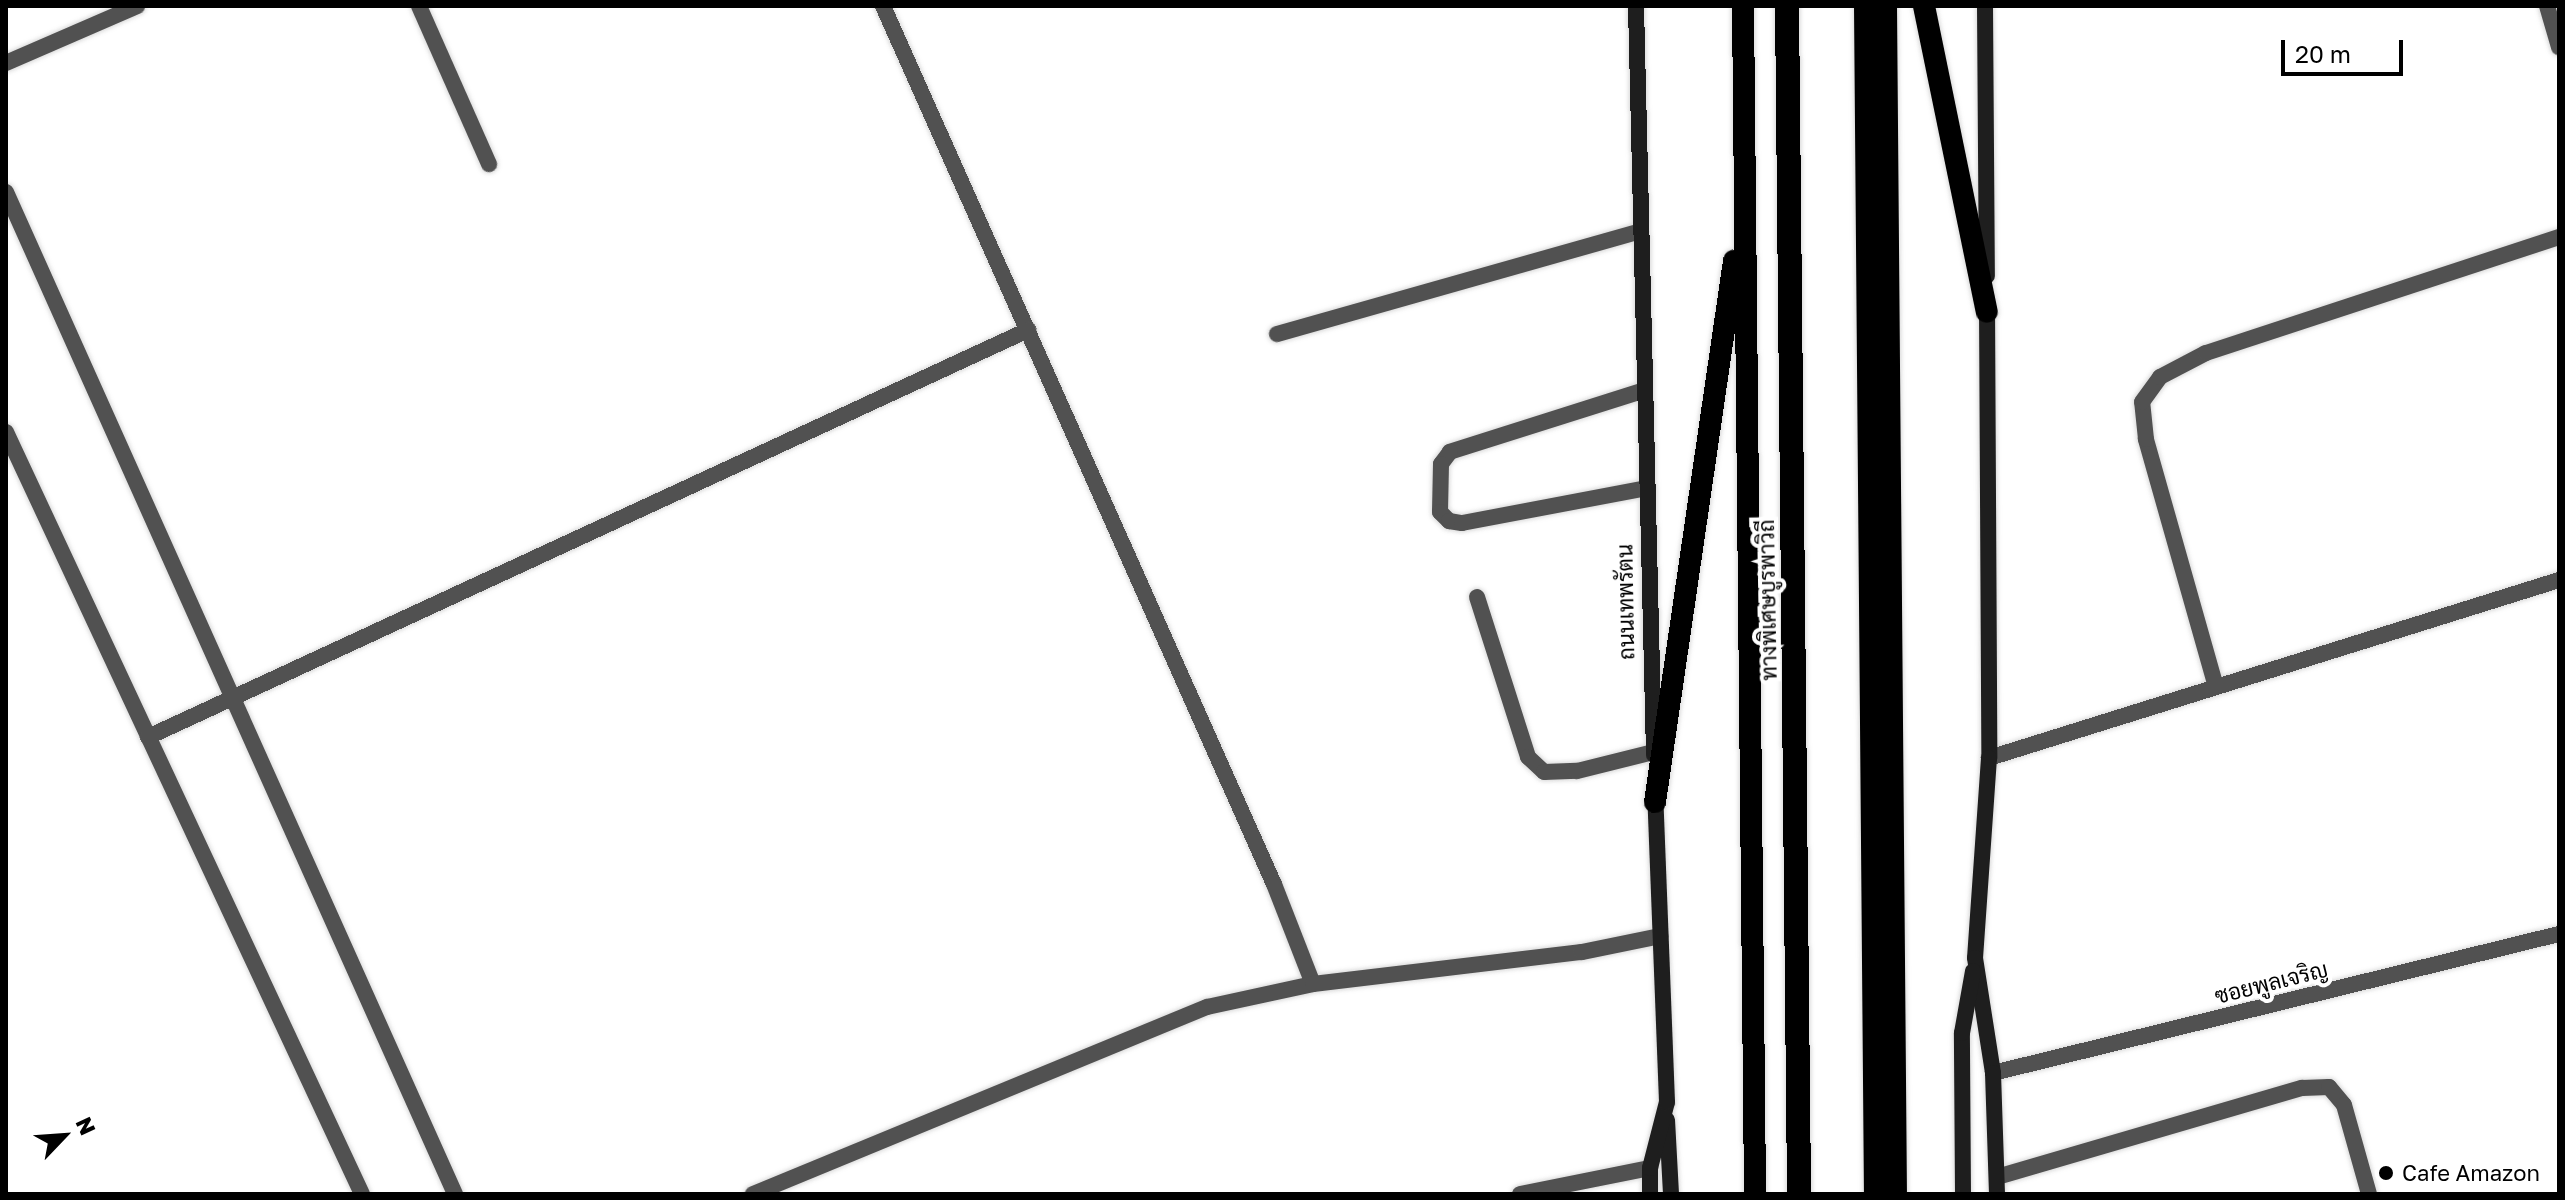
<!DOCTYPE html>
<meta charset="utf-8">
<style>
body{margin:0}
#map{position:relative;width:2565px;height:1200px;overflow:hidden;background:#fff;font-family:"Golos Text",Sarabun,sans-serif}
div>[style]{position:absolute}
.roads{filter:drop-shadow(0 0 2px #dbdbdb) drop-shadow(0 0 2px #dbdbdb)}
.service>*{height:16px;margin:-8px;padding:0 8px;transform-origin:8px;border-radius:8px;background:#515151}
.minor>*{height:16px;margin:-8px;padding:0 8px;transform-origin:8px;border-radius:8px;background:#515151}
.tertiary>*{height:16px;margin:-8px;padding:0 8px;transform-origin:8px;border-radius:8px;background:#515151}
.secondary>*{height:16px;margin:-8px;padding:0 8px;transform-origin:8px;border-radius:8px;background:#1e1e1e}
.trunk>*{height:22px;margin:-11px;padding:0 11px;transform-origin:11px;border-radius:11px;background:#000}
.motorway>*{height:24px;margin:-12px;padding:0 12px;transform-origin:12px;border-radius:12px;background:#000}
.dots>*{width:22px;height:22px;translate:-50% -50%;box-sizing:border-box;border:4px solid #fff;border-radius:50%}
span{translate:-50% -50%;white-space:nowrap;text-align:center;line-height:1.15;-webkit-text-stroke:8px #fff;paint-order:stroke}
.street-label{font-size:22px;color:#000}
.poi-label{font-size:22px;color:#000}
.left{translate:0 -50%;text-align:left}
.frame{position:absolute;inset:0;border:8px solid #000;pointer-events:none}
.north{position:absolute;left:24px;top:1096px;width:80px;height:80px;-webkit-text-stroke:6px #fff;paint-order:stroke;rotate:65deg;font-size:22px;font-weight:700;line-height:32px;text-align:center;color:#000}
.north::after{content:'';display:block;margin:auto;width:28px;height:36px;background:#000;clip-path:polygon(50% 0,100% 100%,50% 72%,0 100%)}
.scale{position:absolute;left:2281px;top:40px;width:122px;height:36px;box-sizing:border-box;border:4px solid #000;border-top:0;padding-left:10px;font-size:24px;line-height:28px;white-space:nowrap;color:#000;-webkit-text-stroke:6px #fff;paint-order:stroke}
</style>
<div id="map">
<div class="roads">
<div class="service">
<div style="left:419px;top:6px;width:173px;rotate:66.1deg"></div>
<div style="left:883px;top:6px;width:961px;rotate:66deg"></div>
<div style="left:1274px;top:884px;width:107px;rotate:68.7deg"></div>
<div style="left:2547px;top:6px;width:43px;rotate:73.7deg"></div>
<div style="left:6px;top:63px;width:143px;rotate:-23.5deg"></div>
<div style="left:6px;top:192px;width:1098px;rotate:65.86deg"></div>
<div style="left:1277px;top:334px;width:378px;rotate:-15.8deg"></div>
<div style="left:1645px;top:390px;width:205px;rotate:162.4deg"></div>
<div style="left:1450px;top:452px;width:15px;rotate:127deg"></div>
<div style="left:1441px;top:464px;width:48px;rotate:91.2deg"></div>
<div style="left:1440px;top:512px;width:13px;rotate:45deg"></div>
<div style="left:1449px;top:521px;width:13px;rotate:9deg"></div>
<div style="left:1462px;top:523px;width:189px;rotate:-10.7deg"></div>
<div style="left:6px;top:432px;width:841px;rotate:64.96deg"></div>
<div style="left:1477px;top:597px;width:168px;rotate:72.3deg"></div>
<div style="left:1528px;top:757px;width:22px;rotate:43deg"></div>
<div style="left:1544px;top:772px;width:33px;rotate:-2deg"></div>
<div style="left:1577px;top:771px;width:79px;rotate:-13.9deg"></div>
<div style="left:2216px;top:687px;width:258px;rotate:-105.8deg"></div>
<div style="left:2146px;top:439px;width:37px;rotate:-96deg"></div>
<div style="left:2142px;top:402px;width:31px;rotate:-54deg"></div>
<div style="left:2160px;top:377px;width:52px;rotate:-27.6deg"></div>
<div style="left:2206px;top:353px;width:372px;rotate:-18.2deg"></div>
<div style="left:148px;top:737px;width:970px;rotate:-24.82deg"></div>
<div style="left:1989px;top:758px;width:597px;rotate:-17.34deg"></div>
<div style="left:1997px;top:1177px;width:318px;rotate:-16.3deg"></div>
<div style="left:2302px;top:1088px;width:27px;rotate:-2deg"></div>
<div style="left:2329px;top:1087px;width:23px;rotate:50deg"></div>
<div style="left:2344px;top:1105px;width:92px;rotate:74.3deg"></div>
<div style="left:753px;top:1194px;width:491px;rotate:-22.4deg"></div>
<div style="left:1207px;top:1007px;width:108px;rotate:-12.2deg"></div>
<div style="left:1313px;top:984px;width:271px;rotate:-6.8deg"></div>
<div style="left:1582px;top:952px;width:80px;rotate:-11.6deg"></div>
</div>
<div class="minor">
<div style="left:1520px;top:1194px;width:133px;rotate:-11.3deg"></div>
</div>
<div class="tertiary">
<div style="left:1993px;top:1073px;width:583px;rotate:-13.8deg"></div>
</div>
<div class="secondary">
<div style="left:1636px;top:6px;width:749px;rotate:88.62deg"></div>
<div style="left:1985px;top:6px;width:270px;rotate:89.6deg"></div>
<div style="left:1987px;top:304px;width:454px;rotate:89.7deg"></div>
<div style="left:1989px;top:758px;width:200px;rotate:94deg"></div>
<div style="left:1975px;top:958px;width:116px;rotate:81.1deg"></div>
<div style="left:1993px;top:1073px;width:121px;rotate:88.1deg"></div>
<div style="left:1667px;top:1120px;width:74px;rotate:86.9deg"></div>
<div style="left:1650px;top:1194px;width:26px;rotate:-90deg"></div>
<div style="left:1650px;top:1168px;width:68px;rotate:-75.6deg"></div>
<div style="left:1667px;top:1102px;width:308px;rotate:-92.2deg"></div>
<div style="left:1963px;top:1194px;width:161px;rotate:-90.4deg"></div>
<div style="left:1962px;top:1033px;width:63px;rotate:-79.9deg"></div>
</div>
<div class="trunk">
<div style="left:1743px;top:6px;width:1188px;rotate:89.42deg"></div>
<div style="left:1886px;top:6px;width:1188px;rotate:89.52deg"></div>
<div style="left:1924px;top:6px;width:312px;rotate:78.4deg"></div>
<div style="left:1655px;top:802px;width:547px;rotate:-81.69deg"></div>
</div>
<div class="motorway">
<div style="left:1787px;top:6px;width:1188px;rotate:89.42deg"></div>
<div style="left:1866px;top:6px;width:1188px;rotate:89.52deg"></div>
</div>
</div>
<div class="dots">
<div style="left:2386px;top:1173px;background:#000"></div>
</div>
<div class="street-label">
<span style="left:1767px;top:600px;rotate:-91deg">ทางพิเศษบูรพาวิถี</span>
<span style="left:1625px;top:602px;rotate:-91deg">ถนนเทพรัตน</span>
<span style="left:2271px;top:982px;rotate:-14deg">ซอยพูลเจริญ</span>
</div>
<div class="poi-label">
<span class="left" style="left:2402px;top:1173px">Cafe Amazon</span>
</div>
<div class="frame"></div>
<div class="north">N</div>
<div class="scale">20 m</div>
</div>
